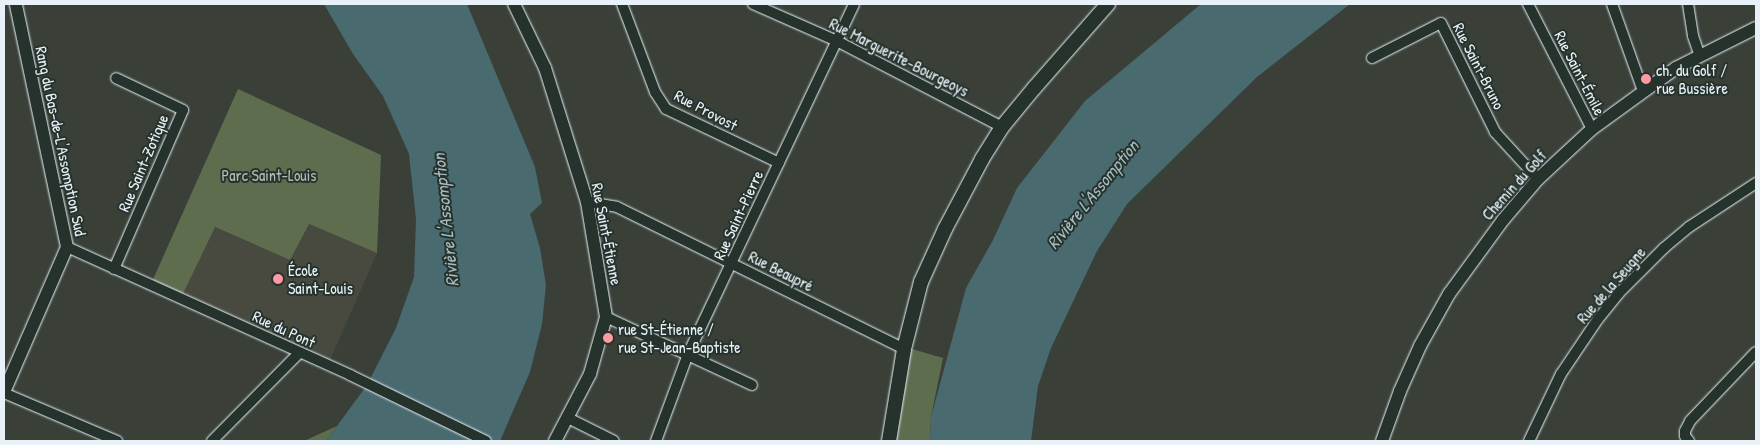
<!DOCTYPE html>
<meta charset="utf-8">
<style>
body{margin:0}
#map{position:relative;width:1760px;height:445px;overflow:hidden;background:#3a4038;font-family:"Patrick Hand",sans-serif}
div>[style]{position:absolute}
.built>*{inset:0;background:#484a40}
.green>*{inset:0;background:#5f6d4f}
.water>*{inset:0;background:#496a6f}
.roads{filter:drop-shadow(0 0 1px #e8f1f8) drop-shadow(0 0 1px #e8f1f8)}
.minor>*{height:10px;margin:-5px;padding:0 5px;transform-origin:5px;border-radius:5px;background:#26332d}
.tertiary>*{height:12px;margin:-6px;padding:0 6px;transform-origin:6px;border-radius:6px;background:#26332d}
.secondary>*{height:14px;margin:-7px;padding:0 7px;transform-origin:7px;border-radius:7px;background:#26332d}
.dots>*{width:14px;height:14px;translate:-50% -50%;box-sizing:border-box;border:2px solid #26332d;border-radius:50%}
span{translate:-50% -50%;white-space:nowrap;text-align:center;line-height:1.15;-webkit-text-stroke:4px #26332d;paint-order:stroke}
.street-label{font-size:16px;color:#e8f1f8}
.poi-label{font-size:16px;color:#e8f1f8}
.left{translate:0 -50%;text-align:left}
.park-label{font-size:16px;color:#b1bcb4}
.water-label{font-size:18px;color:#a8bbc1;font-style:italic}
.frame{position:absolute;inset:0;border:5px solid #e8f1f8;pointer-events:none}
</style>
<div id="map">
<div class="built">
<div style="clip-path:polygon(308px 224px,377px 253px,330px 360px,299px 353px,181px 298px,214px 227px,290px 260px)"></div>
</div>
<div class="green">
<div style="clip-path:polygon(238px 89px,381px 155px,377px 253px,309px 224px,290px 260px,215px 227px,181px 298px,151px 284px)"></div>
<div style="clip-path:polygon(905px 347px,943px 358px,931px 417px,930px 441px,889px 441px)"></div>
<div style="clip-path:polygon(337px 426px,326px 441px,304px 441px)"></div>
</div>
<div class="water">
<div style="clip-path:polygon(324px 4px,467px 4px,535px 167px,542px 203px,530px 214px,540px 248px,546px 285px,542px 324px,530px 372px,500px 441px,326px 441px,367px 385px,396px 328px,414px 277px,416px 219px,409px 154px,383px 96px,353px 54px)"></div>
<div style="clip-path:polygon(1201px 4px,1350px 4px,1257px 77px,1127px 204px,1097px 251px,1051px 348px,1038px 386px,1031px 441px,930px 441px,931px 417px,966px 288px,993px 240px,1017px 188px,1085px 101px)"></div>
</div>
<div class="roads">
<div class="minor">
<div style="left:622px;top:4px;width:94px;rotate:69.4deg"></div>
<div style="left:655px;top:92px;width:20px;rotate:57deg"></div>
<div style="left:666px;top:109px;width:125px;rotate:25.5deg"></div>
<div style="left:753px;top:4px;width:92px;rotate:23.8deg"></div>
<div style="left:837px;top:41px;width:186px;rotate:27.5deg"></div>
<div style="left:1528px;top:4px;width:140px;rotate:62.9deg"></div>
<div style="left:1612px;top:4px;width:92px;rotate:70.4deg"></div>
<div style="left:1688px;top:4px;width:32px;rotate:81deg"></div>
<div style="left:1693px;top:36px;width:21px;rotate:71deg"></div>
<div style="left:1372px;top:58px;width:77px;rotate:-26.9deg"></div>
<div style="left:1441px;top:23px;width:122px;rotate:63.6deg"></div>
<div style="left:1495px;top:132px;width:64px;rotate:47.5deg"></div>
<div style="left:587px;top:202px;width:30px;rotate:9deg"></div>
<div style="left:617px;top:207px;width:320px;rotate:26.3deg"></div>
<div style="left:67px;top:247px;width:311px;rotate:24.3deg"></div>
<div style="left:350px;top:375px;width:151px;rotate:25.9deg"></div>
<div style="left:114px;top:269px;width:173px;rotate:-66.5deg"></div>
<div style="left:183px;top:110px;width:74px;rotate:-154.5deg"></div>
<div style="left:606px;top:317px;width:161px;rotate:25deg"></div>
<div style="left:4px;top:393px;width:123px;rotate:23deg"></div>
<div style="left:568px;top:418px;width:51px;rotate:26.6deg"></div>
<div style="left:212px;top:441px;width:124px;rotate:-45.3deg"></div>
<div style="left:656px;top:441px;width:93px;rotate:-69.8deg"></div>
<div style="left:688px;top:354px;width:387px;rotate:-64.6deg"></div>
<div style="left:1529px;top:441px;width:74px;rotate:-64.5deg"></div>
<div style="left:1561px;top:374px;width:66px;rotate:-56.1deg"></div>
<div style="left:1598px;top:319px;width:33px;rotate:-51deg"></div>
<div style="left:1619px;top:293px;width:64px;rotate:-45deg"></div>
<div style="left:1664px;top:248px;width:33px;rotate:-40deg"></div>
<div style="left:1689px;top:227px;width:80px;rotate:-33.3deg"></div>
<div style="left:1689px;top:441px;width:6px;rotate:-129deg"></div>
<div style="left:1685px;top:436px;width:5px;rotate:-90deg"></div>
<div style="left:1685px;top:431px;width:11px;rotate:-63deg"></div>
<div style="left:1690px;top:421px;width:95px;rotate:-46.3deg"></div>
</div>
<div class="tertiary">
<div style="left:514px;top:4px;width:71px;rotate:64.2deg"></div>
<div style="left:545px;top:68px;width:140px;rotate:72.6deg"></div>
<div style="left:587px;top:202px;width:117px;rotate:80.6deg"></div>
<div style="left:606px;top:317px;width:59px;rotate:105.7deg"></div>
<div style="left:590px;top:374px;width:76px;rotate:117.6deg"></div>
<div style="left:4px;top:392px;width:158px;rotate:-66.5deg"></div>
<div style="left:67px;top:247px;width:248px;rotate:-101.9deg"></div>
<div style="left:1382px;top:441px;width:53px;rotate:-70.2deg"></div>
<div style="left:1400px;top:391px;width:49px;rotate:-66deg"></div>
<div style="left:1420px;top:346px;width:60px;rotate:-60.9deg"></div>
<div style="left:1449px;top:294px;width:92px;rotate:-53.9deg"></div>
<div style="left:1503px;top:220px;width:54px;rotate:-49.5deg"></div>
<div style="left:1538px;top:179px;width:74px;rotate:-42.8deg"></div>
<div style="left:1592px;top:129px;width:104px;rotate:-36deg"></div>
<div style="left:1676px;top:68px;width:89px;rotate:-26.6deg"></div>
</div>
<div class="secondary">
<div style="left:889px;top:441px;width:93px;rotate:-80.7deg"></div>
<div style="left:904px;top:349px;width:69px;rotate:-75.8deg"></div>
<div style="left:921px;top:282px;width:58px;rotate:-65.6deg"></div>
<div style="left:945px;top:229px;width:79px;rotate:-62.1deg"></div>
<div style="left:982px;top:159px;width:38px;rotate:-58deg"></div>
<div style="left:1002px;top:127px;width:52px;rotate:-50.5deg"></div>
<div style="left:1035px;top:87px;width:111px;rotate:-48.7deg"></div>
</div>
</div>
<div class="dots">
<div style="left:1646px;top:79px;background:#ff9aa2"></div>
<div style="left:278px;top:279px;background:#ff9aa2"></div>
<div style="left:608px;top:338px;background:#ff9aa2"></div>
</div>
<div class="street-label">
<span style="left:899px;top:57px;rotate:27deg">Rue Marguerite-Bourgeoys</span>
<span style="left:1479px;top:66px;rotate:63deg">Rue Saint-Bruno</span>
<span style="left:1580px;top:73px;rotate:63deg">Rue Saint-Émile</span>
<span style="left:706px;top:110px;rotate:28deg">Rue Provost</span>
<span style="left:61px;top:141px;rotate:78deg">Rang du Bas-de-L'Assomption Sud</span>
<span style="left:143px;top:163px;rotate:-67deg">Rue Saint-Zotique</span>
<span style="left:1514px;top:185px;rotate:-48deg">Chemin du Golf</span>
<span style="left:738px;top:215px;rotate:-65deg">Rue Saint-Pierre</span>
<span style="left:607px;top:234px;rotate:79deg">Rue Saint-Étienne</span>
<span style="left:781px;top:271px;rotate:27deg">Rue Beaupré</span>
<span style="left:1611px;top:285px;rotate:-49deg">Rue de la Seugne</span>
<span style="left:284px;top:329px;rotate:25deg">Rue du Pont</span>
</div>
<div class="poi-label">
<span class="left" style="left:1656px;top:79px">ch. du Golf /<br>rue Bussière</span>
<span class="left" style="left:288px;top:279px">École<br>Saint-Louis</span>
<span class="left" style="left:618px;top:338px">rue St-Étienne /<br>rue St-Jean-Baptiste</span>
</div>
<div class="park-label">
<span style="left:269px;top:175px">Parc Saint-Louis</span>
</div>
<div class="water-label">
<span style="left:1093px;top:195px;rotate:-51deg">Rivière L'Assomption</span>
<span style="left:446px;top:220px;rotate:-96deg">Rivière L'Assomption</span>
</div>
<div class="frame"></div>
</div>
